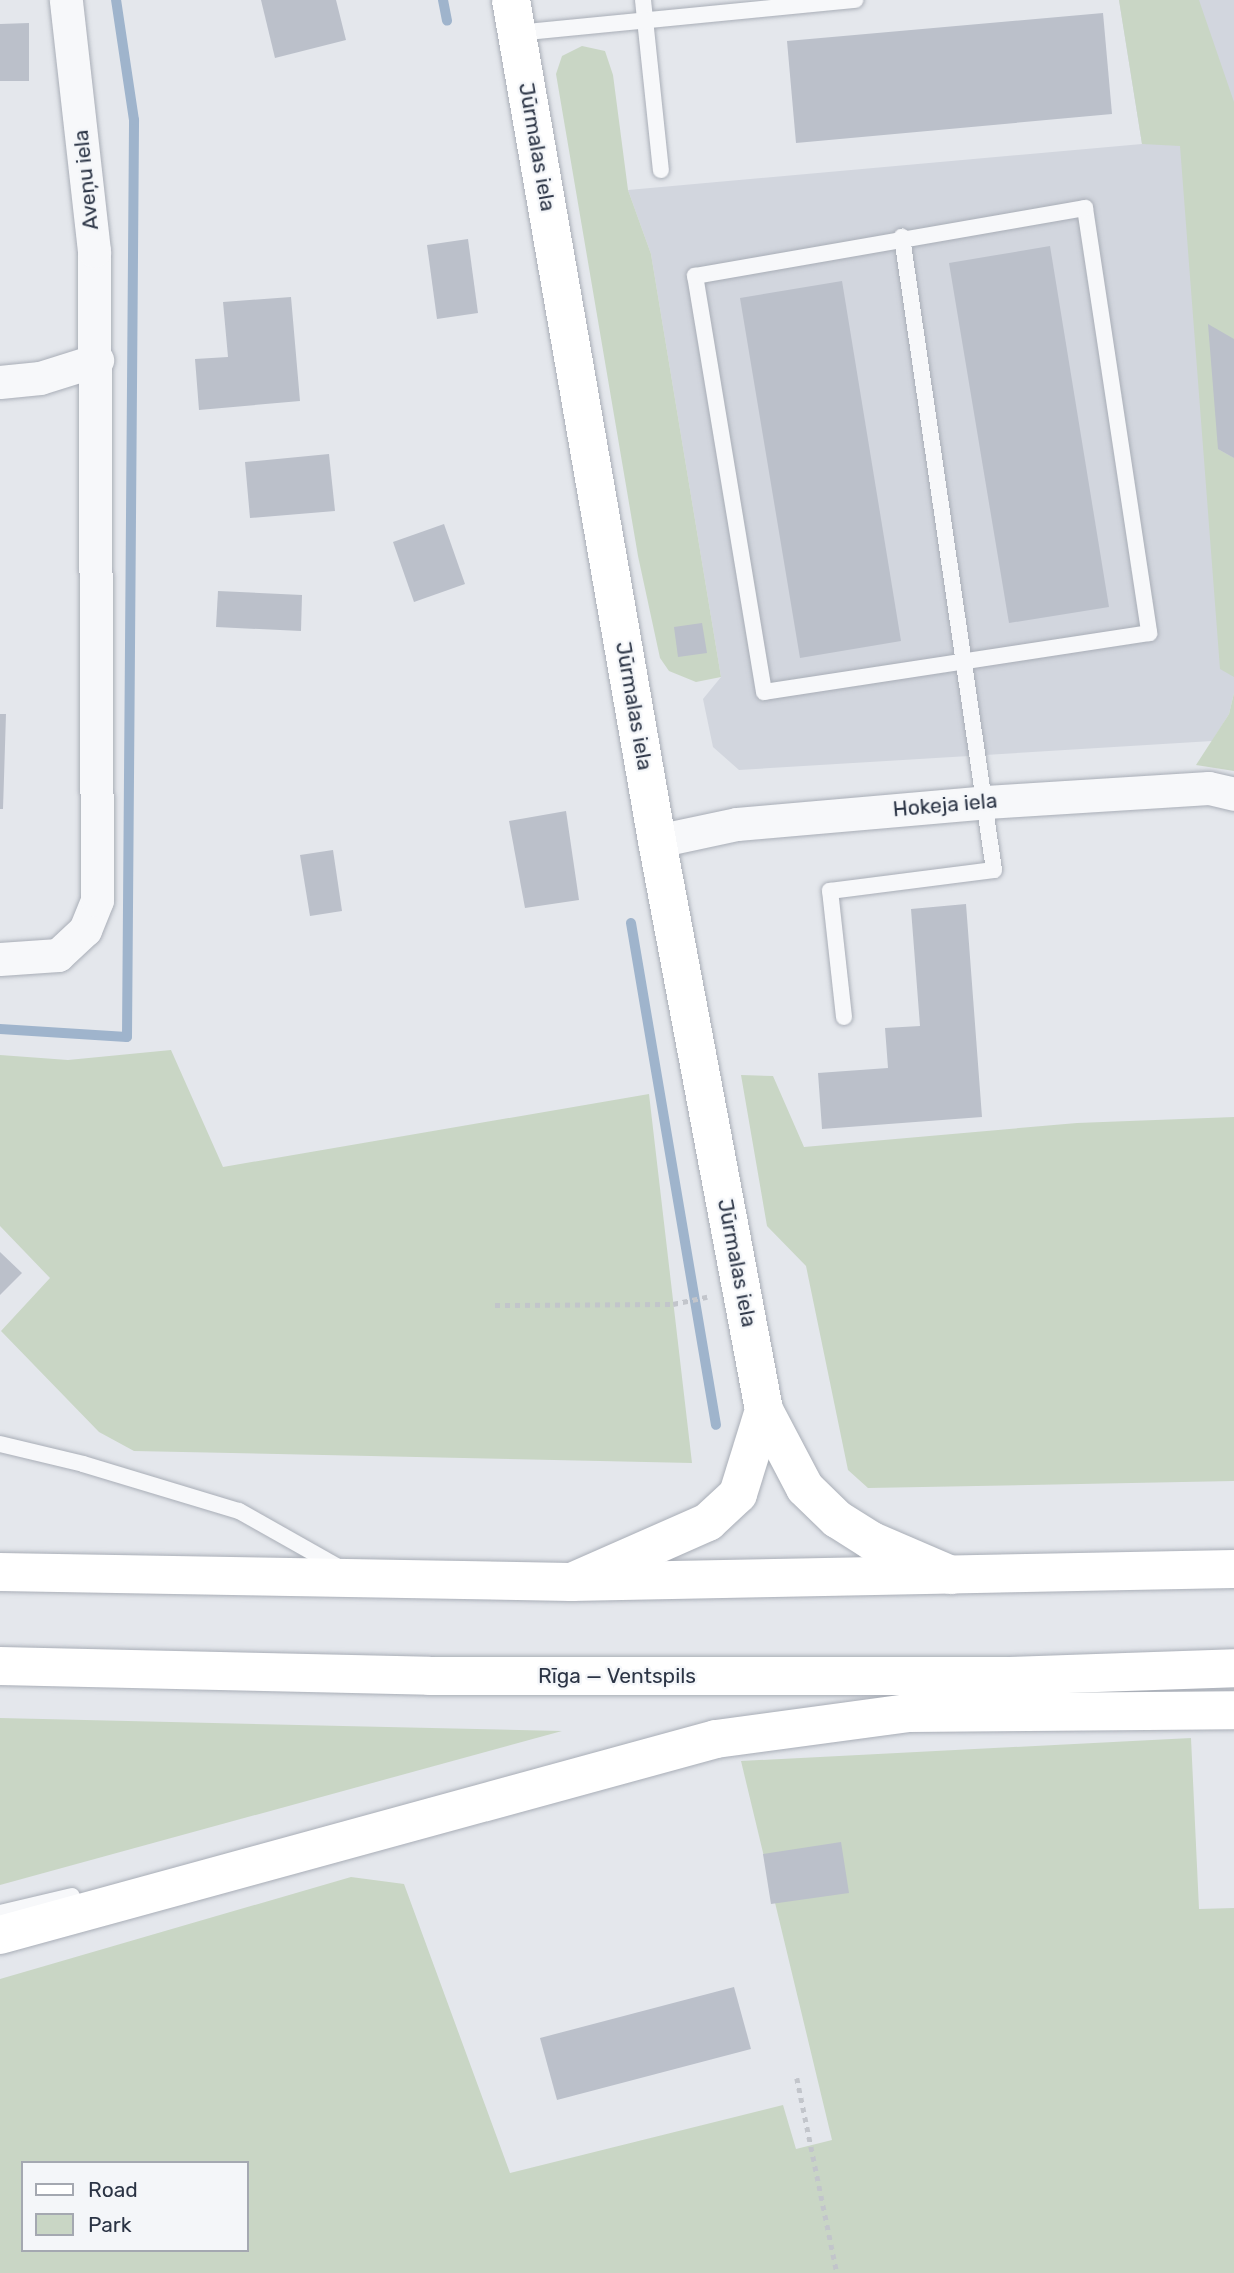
<!DOCTYPE html>
<meta charset="utf-8">
<style>
body{margin:0}
#map{position:relative;width:1234px;height:2273px;overflow:hidden;background:#e4e7ec;font-family:Rubik,sans-serif}
div>[style]{position:absolute}
.built>*{inset:0;background:#d2d6de}
.green>*{inset:0;background:#c9d6c5}
.stream>*{height:10px;margin:-5px;padding:0 5px;transform-origin:5px;border-radius:5px;background:#9fb4cc}
.building>*{inset:0;background:#bbc0ca}
.path>*{height:4.5px;margin-top:-2.25px;transform-origin:0;background:repeating-linear-gradient(90deg,#c2c5cb 0 5px,transparent 0 10px)}
.roads{filter:drop-shadow(0 0 2px #a9aeb7) drop-shadow(0 0 2px #a9aeb7)}
.lane>*{height:16px;margin:-8px;padding:0 8px;transform-origin:8px;border-radius:8px;background:#f7f8fa}
.street>*{height:33px;margin:-16.5px;padding:0 16.5px;transform-origin:16.5px;border-radius:16.5px;background:#f7f8fa}
.secondary>*{height:38px;margin:-19px;padding:0 19px;transform-origin:19px;border-radius:19px;background:#fff}
.highway>*{height:38px;margin:-19px;padding:0 19px;transform-origin:19px;border-radius:19px;background:#fff}
span{translate:-50% -50%;white-space:nowrap;text-align:center;line-height:1.15;-webkit-text-stroke:5px #f4f6f9;paint-order:stroke}
.street-label{font-size:21px;color:#2b3445}
.legend{position:absolute;left:21px;top:2161px;width:228px;height:91px;box-sizing:border-box;background:#f4f6f9;border:2px solid #a4a8b1;margin:0;padding:9px 12px;list-style:none;font-size:21px;color:#2b3445}
.legend li{display:flex;align-items:center;gap:14px;height:35px}
.legend b{width:35px;border:2px solid #a4a8b1}
</style>
<div id="map">
<div class="built">
<div style="clip-path:polygon(1119px 0,1234px 0,1234px 693px,1229px 714px,1212px 741px,739px 770px,713px 747px,703px 699px,721px 677px,651px 254px,628px 190px,1142px 144px)"></div>
</div>
<div class="green">
<div style="clip-path:polygon(1119px 0,1199px 0,1234px 102px,1234px 339px,1218px 449px,1234px 458px,1234px 677px,1220px 669px,1180px 146px,1142px 144px)"></div>
<div style="clip-path:polygon(582px 46px,605px 51px,613px 75px,628px 190px,651px 254px,721px 677px,696px 682px,669px 671px,660px 658px,638px 556px,556px 74px,562px 56px)"></div>
<div style="clip-path:polygon(1234px 693px,1234px 771px,1196px 765px,1229px 714px)"></div>
<div style="clip-path:polygon(171px 1050px,223px 1167px,649px 1094px,692px 1463px,134px 1451px,99px 1432px,1px 1331px,50px 1278px,0 1226px,0 1055px,68px 1060px)"></div>
<div style="clip-path:polygon(741px 1075px,773px 1076px,804px 1147px,1077px 1123px,1234px 1117px,1234px 1481px,868px 1488px,848px 1470px,806px 1266px,767px 1226px)"></div>
<div style="clip-path:polygon(0 1718px,562px 1731px,0 1885px)"></div>
<div style="clip-path:polygon(evenodd,1191px 1738px,1199px 1909px,1234px 1908px,1234px 2273px,0 2273px,0 1979px,351px 1877px,404px 1884px,510px 2173px,783px 2105px,796px 2149px,832px 2140px,741px 1761px,1191px 1738px,23px 2163px,247px 2163px,247px 2250px,23px 2250px,23px 2163px)"></div>
</div>
<div class="stream">
<div style="left:443px;top:0;width:21px;rotate:79deg"></div>
<div style="left:631px;top:923px;width:509px;rotate:80.39deg"></div>
<div style="left:0;top:1029px;width:127px;rotate:3.6deg"></div>
<div style="left:127px;top:1037px;width:917px;rotate:-89.56deg"></div>
<div style="left:134px;top:120px;width:121px;rotate:-98.5deg"></div>
</div>
<div class="building">
<div style="clip-path:polygon(261px 0,336px 0,346px 40px,275px 58px)"></div>
<div style="clip-path:polygon(1103px 13px,1112px 114px,796px 143px,787px 41px)"></div>
<div style="clip-path:polygon(29px 23px,29px 81px,0 81px,0 24px)"></div>
<div style="clip-path:polygon(468px 239px,478px 313px,437px 319px,427px 245px)"></div>
<div style="clip-path:polygon(1050px 246px,1109px 607px,1009px 623px,949px 263px)"></div>
<div style="clip-path:polygon(842px 281px,901px 641px,800px 658px,740px 298px)"></div>
<div style="clip-path:polygon(291px 297px,300px 401px,199px 410px,195px 359px,228px 357px,223px 302px)"></div>
<div style="clip-path:polygon(1208px 324px,1234px 339px,1234px 458px,1218px 449px)"></div>
<div style="clip-path:polygon(329px 454px,335px 511px,250px 518px,245px 462px)"></div>
<div style="clip-path:polygon(444px 524px,465px 584px,414px 602px,393px 542px)"></div>
<div style="clip-path:polygon(218px 591px,302px 595px,301px 631px,216px 627px)"></div>
<div style="clip-path:polygon(702px 623px,707px 653px,678px 657px,674px 627px)"></div>
<div style="clip-path:polygon(0 714px,6px 714px,3px 809px,0 809px)"></div>
<div style="clip-path:polygon(566px 811px,579px 900px,525px 908px,509px 821px)"></div>
<div style="clip-path:polygon(333px 850px,342px 911px,310px 916px,300px 855px)"></div>
<div style="clip-path:polygon(966px 904px,982px 1117px,822px 1129px,818px 1073px,888px 1068px,885px 1028px,920px 1026px,911px 909px)"></div>
<div style="clip-path:polygon(0 1252px,22px 1273px,0 1295px)"></div>
<div style="clip-path:polygon(841px 1842px,849px 1893px,771px 1904px,763px 1854px)"></div>
<div style="clip-path:polygon(734px 1987px,751px 2049px,557px 2100px,540px 2038px)"></div>
</div>
<div class="path">
<div style="left:495px;top:1305px;width:178px;rotate:-0.3deg"></div>
<div style="left:673px;top:1304px;width:35px;rotate:-12deg"></div>
<div style="left:797px;top:2078px;width:199px;rotate:78.4deg"></div>
</div>
<div class="roads">
<div class="lane">
<div style="left:643px;top:0;width:171px;rotate:84deg"></div>
<div style="left:517px;top:33px;width:340px;rotate:-5.6deg"></div>
<div style="left:1085px;top:208px;width:430px;rotate:81.4deg"></div>
<div style="left:1149px;top:633px;width:389px;rotate:171.3deg"></div>
<div style="left:764px;top:692px;width:422px;rotate:-99.4deg"></div>
<div style="left:695px;top:276px;width:396px;rotate:-9.9deg"></div>
<div style="left:844px;top:1017px;width:127px;rotate:-96.3deg"></div>
<div style="left:830px;top:891px;width:165px;rotate:-7.3deg"></div>
<div style="left:994px;top:870px;width:640px;rotate:-98.27deg"></div>
<div style="left:0;top:1444px;width:85px;rotate:13.5deg"></div>
<div style="left:83px;top:1464px;width:163px;rotate:16.8deg"></div>
<div style="left:239px;top:1511px;width:118px;rotate:29.4deg"></div>
<div style="left:0;top:1913px;width:74px;rotate:-13.3deg"></div>
</div>
<div class="street">
<div style="left:0;top:382px;width:40px;rotate:-5.7deg"></div>
<div style="left:40px;top:378px;width:60px;rotate:-17.5deg"></div>
<div style="left:657px;top:841px;width:82px;rotate:-12deg"></div>
<div style="left:737px;top:824px;width:250px;rotate:-5deg"></div>
<div style="left:986px;top:802px;width:223px;rotate:-3.6deg"></div>
<div style="left:1209px;top:788px;width:26px;rotate:13deg"></div>
<div style="left:0;top:959px;width:58px;rotate:-3.9deg"></div>
<div style="left:58px;top:955px;width:37px;rotate:-43deg"></div>
<div style="left:85px;top:930px;width:32px;rotate:-68deg"></div>
<div style="left:97px;top:900px;width:649px;rotate:-90.26deg"></div>
<div style="left:94px;top:251px;width:253px;rotate:-96.4deg"></div>
</div>
<div class="secondary">
<div style="left:511px;top:0;width:854px;rotate:80.15deg"></div>
<div style="left:657px;top:841px;width:579px;rotate:79.35deg"></div>
<div style="left:764px;top:1410px;width:88px;rotate:62.3deg"></div>
<div style="left:805px;top:1488px;width:45px;rotate:44.1deg"></div>
<div style="left:837px;top:1519px;width:41px;rotate:32.2deg"></div>
<div style="left:872px;top:1541px;width:86px;rotate:23.3deg"></div>
<div style="left:572px;top:1582px;width:149px;rotate:-23.8deg"></div>
<div style="left:708px;top:1522px;width:41px;rotate:-43deg"></div>
<div style="left:738px;top:1494px;width:88px;rotate:-72.8deg"></div>
</div>
<div class="highway">
<div style="left:0;top:1572px;width:571px;rotate:1deg"></div>
<div style="left:571px;top:1582px;width:663px;rotate:-1.12deg"></div>
<div style="left:0;top:1666px;width:429px;rotate:1.3deg"></div>
<div style="left:429px;top:1676px;width:581px"></div>
<div style="left:1010px;top:1676px;width:224px;rotate:-2deg"></div>
<div style="left:0;top:1935px;width:742px;rotate:-15.31deg"></div>
<div style="left:716px;top:1739px;width:195px;rotate:-7.7deg"></div>
<div style="left:909px;top:1713px;width:325px;rotate:-0.5deg"></div>
</div>
</div>
<div class="street-label">
<span style="left:537px;top:147px;rotate:80deg">Jūrmalas iela</span>
<span style="left:86px;top:180px;rotate:-96deg">Aveņu iela</span>
<span style="left:634px;top:706px;rotate:80deg">Jūrmalas iela</span>
<span style="left:945px;top:805px;rotate:-5deg">Hokeja iela</span>
<span style="left:737px;top:1263px;rotate:79deg">Jūrmalas iela</span>
<span style="left:617px;top:1676px">Rīga — Ventspils</span>
</div>
<ul class="legend">
<li><b style="height:9px;background:#fff"></b>Road</li>
<li><b style="height:19px;background:#c9d6c5"></b>Park</li>
</ul>
</div>
